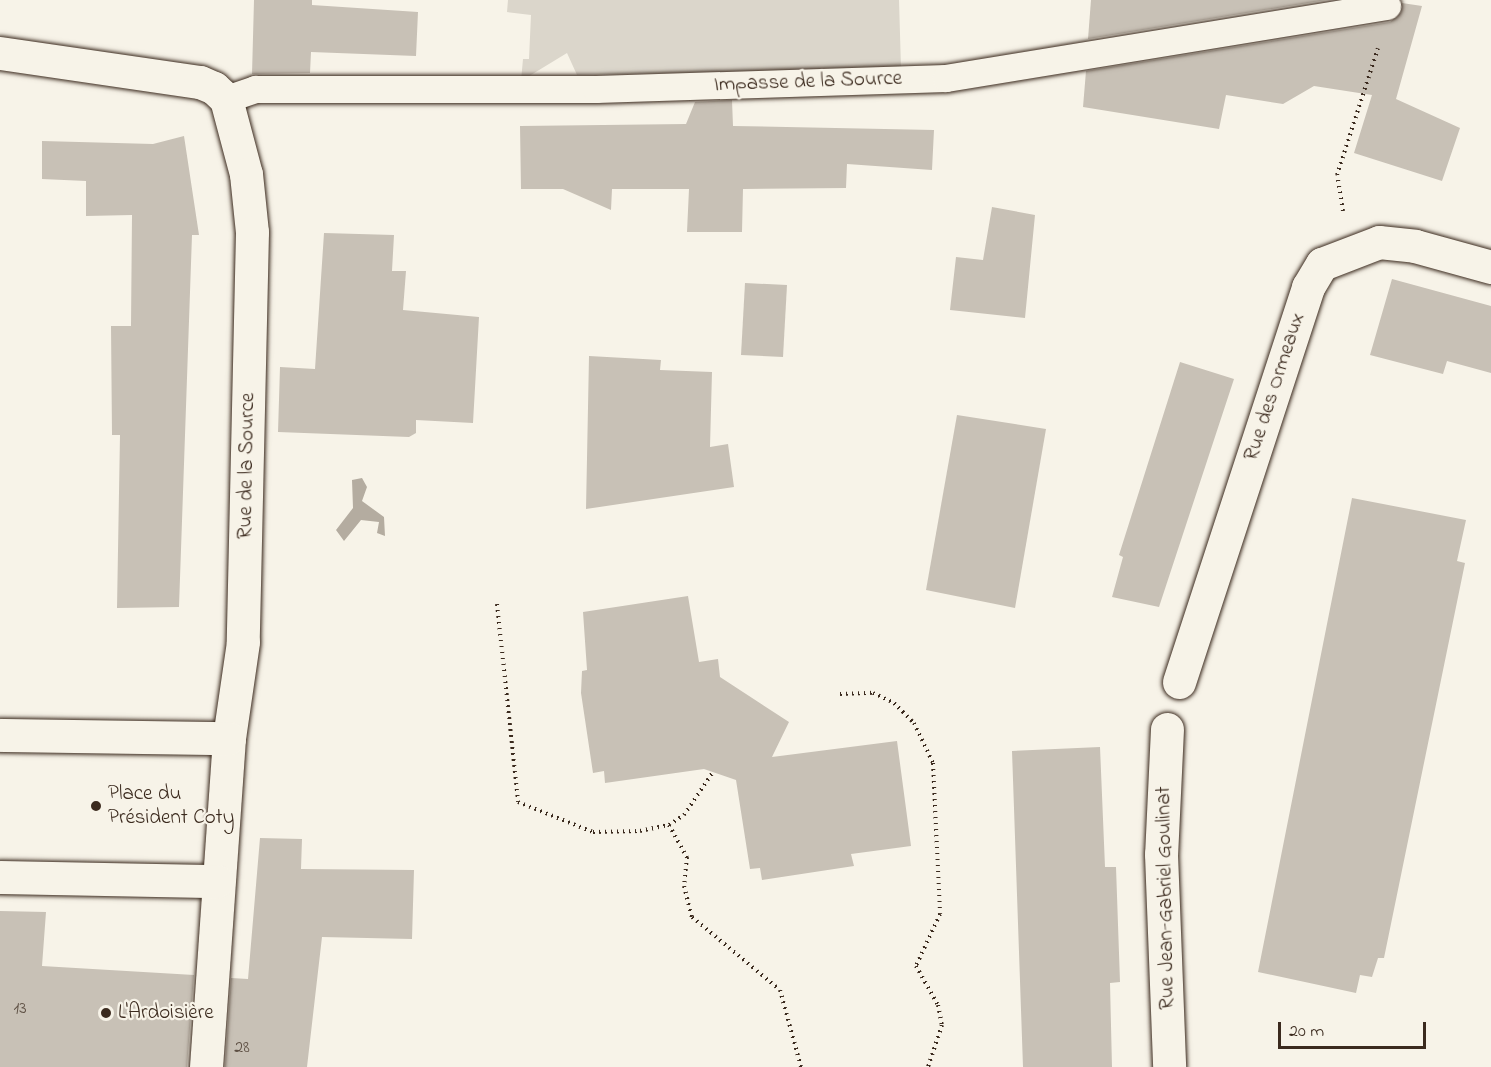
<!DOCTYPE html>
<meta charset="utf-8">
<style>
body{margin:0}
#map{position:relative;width:1491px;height:1067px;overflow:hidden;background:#f7f3e8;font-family:"Indie Flower",sans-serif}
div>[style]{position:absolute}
.green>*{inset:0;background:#dbd6cb}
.water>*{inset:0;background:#b4aca0}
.building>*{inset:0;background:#c8c1b6}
.path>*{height:4px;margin-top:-2px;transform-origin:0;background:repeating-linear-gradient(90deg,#3b2a1e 0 1.5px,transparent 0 6px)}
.roads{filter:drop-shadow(0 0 2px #3b2a1e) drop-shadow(0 0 2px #3b2a1e)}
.lane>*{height:27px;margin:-13.5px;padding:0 13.5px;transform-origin:13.5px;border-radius:13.5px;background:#f7f3e8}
.street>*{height:33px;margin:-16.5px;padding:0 16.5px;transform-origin:16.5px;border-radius:16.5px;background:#f7f3e8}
.dots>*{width:16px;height:16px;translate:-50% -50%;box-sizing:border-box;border:3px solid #f7f3e8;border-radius:50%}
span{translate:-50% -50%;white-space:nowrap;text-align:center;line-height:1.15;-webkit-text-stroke:4.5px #f7f3e8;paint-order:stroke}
.number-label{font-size:18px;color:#5e5044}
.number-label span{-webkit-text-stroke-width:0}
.street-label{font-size:21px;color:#3b2a1e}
.poi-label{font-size:21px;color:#3b2a1e}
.left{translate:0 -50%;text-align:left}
.scale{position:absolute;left:1278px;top:1022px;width:148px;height:27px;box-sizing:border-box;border:3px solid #3b2a1e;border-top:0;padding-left:8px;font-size:18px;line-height:21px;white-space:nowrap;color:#3b2a1e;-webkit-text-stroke:4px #f7f3e8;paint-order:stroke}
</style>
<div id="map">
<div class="green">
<div style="clip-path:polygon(508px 0,899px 0,901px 68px,577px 75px,567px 53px,521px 81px,523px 59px,529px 59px,531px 15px,507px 12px)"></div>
</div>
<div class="water">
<div style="clip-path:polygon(362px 478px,367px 487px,362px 501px,384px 517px,385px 536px,377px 533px,379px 522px,361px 520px,344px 541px,336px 530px,353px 508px,352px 480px)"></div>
</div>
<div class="building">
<div style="clip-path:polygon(254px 0,312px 0,312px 5px,418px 12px,416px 56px,311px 52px,310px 73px,252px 74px)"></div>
<div style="clip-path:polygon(1091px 0,1326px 0,1088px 39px)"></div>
<div style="clip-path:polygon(1402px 3px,1422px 6px,1396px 99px,1460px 128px,1442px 181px,1354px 153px,1372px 95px,1314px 86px,1283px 104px,1226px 95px,1219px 129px,1083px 107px,1086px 71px,1390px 22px,1401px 12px)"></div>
<div style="clip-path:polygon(732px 100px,733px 126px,934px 130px,932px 170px,847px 164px,846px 188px,743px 189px,742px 232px,687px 232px,689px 189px,612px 189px,611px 210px,563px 189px,521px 189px,520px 126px,686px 124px,695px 102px)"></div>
<div style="clip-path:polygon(184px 136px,199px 235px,192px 235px,179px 607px,117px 608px,120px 435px,112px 435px,111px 326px,131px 326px,132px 215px,86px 216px,86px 181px,42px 179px,42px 141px,153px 144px)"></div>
<div style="clip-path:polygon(992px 207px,1035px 215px,1025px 318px,950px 310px,956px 257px,983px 260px)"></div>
<div style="clip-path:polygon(324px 233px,394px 235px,392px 271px,406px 271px,403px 310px,479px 317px,473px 423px,416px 420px,416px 433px,409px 437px,278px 432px,280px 367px,315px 369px)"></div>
<div style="clip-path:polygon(1392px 279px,1491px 306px,1491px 373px,1447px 361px,1443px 374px,1370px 355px)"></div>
<div style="clip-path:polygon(745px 283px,787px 285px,783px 357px,741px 355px)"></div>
<div style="clip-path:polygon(589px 356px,661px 360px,660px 370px,712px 372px,710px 447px,728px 444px,734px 487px,586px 509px)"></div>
<div style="clip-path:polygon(1180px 362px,1234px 379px,1159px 607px,1112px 597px,1123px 557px,1119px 555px)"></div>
<div style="clip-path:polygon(957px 415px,1046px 429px,1015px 608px,926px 590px)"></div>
<div style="clip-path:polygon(1352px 498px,1466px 520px,1457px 561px,1465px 563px,1384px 958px,1378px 958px,1372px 977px,1360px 975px,1356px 993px,1258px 972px)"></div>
<div style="clip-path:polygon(688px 596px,699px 662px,718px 659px,720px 677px,789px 722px,772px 757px,897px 741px,911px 846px,851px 854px,854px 866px,762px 880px,760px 868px,750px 869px,736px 780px,704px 769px,605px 783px,604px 771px,593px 773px,581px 693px,582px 671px,587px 670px,583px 612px)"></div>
<div style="clip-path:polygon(1100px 747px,1105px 867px,1116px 867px,1120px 982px,1110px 983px,1112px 1067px,1023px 1067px,1012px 751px)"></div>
<div style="clip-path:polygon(260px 838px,302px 839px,301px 869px,414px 870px,412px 939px,322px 937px,307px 1067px,225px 1067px,231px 978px,248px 979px)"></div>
<div style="clip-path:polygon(0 911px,46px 912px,42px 966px,194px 975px,187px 1067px,0 1067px)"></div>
</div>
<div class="path">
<div style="left:1343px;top:211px;width:36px;rotate:-99deg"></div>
<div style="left:1337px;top:175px;width:133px;rotate:-72.1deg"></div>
<div style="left:497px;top:604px;width:199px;rotate:83.9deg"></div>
<div style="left:518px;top:802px;width:81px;rotate:21.8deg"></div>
<div style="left:593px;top:832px;width:47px;rotate:-1.2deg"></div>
<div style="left:640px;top:831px;width:30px;rotate:-12deg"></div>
<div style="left:669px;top:825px;width:18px;rotate:-34deg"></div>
<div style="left:684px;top:815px;width:52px;rotate:-56deg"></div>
<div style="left:840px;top:694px;width:33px;rotate:-2deg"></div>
<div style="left:873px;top:693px;width:23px;rotate:25deg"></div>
<div style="left:894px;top:703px;width:28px;rotate:45deg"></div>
<div style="left:914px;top:723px;width:44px;rotate:64.6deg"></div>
<div style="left:933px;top:763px;width:151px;rotate:87.3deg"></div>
<div style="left:940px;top:914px;width:57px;rotate:114.8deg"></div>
<div style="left:916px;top:966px;width:45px;rotate:60.6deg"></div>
<div style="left:938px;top:1005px;width:20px;rotate:79deg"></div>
<div style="left:942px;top:1025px;width:44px;rotate:108.4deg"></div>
<div style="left:669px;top:825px;width:37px;rotate:61deg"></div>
<div style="left:687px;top:857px;width:29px;rotate:96deg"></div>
<div style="left:684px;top:886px;width:32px;rotate:76deg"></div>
<div style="left:692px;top:917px;width:114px;rotate:39.7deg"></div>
<div style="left:780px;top:990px;width:80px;rotate:74.7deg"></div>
</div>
<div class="roads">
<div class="lane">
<div style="left:226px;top:99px;width:31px;rotate:-19deg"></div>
<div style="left:255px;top:89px;width:341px"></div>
<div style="left:596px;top:89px;width:350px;rotate:-1.8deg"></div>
<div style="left:946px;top:78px;width:447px;rotate:-9.3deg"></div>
</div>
<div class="street">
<div style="left:0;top:53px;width:202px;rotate:8.3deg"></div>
<div style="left:200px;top:82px;width:15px;rotate:23deg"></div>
<div style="left:214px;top:88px;width:16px;rotate:43deg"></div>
<div style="left:226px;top:99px;width:78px;rotate:75.1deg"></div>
<div style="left:246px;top:174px;width:58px;rotate:84.1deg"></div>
<div style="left:252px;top:232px;width:410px;rotate:91.3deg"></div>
<div style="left:243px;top:642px;width:97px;rotate:98.3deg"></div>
<div style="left:229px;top:738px;width:330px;rotate:94deg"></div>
<div style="left:1179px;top:682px;width:416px;rotate:-71.9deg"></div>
<div style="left:1308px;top:287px;width:27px;rotate:-59deg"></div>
<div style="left:1322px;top:264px;width:61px;rotate:-21.1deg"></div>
<div style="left:1379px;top:242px;width:36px;rotate:6deg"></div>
<div style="left:1415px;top:246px;width:79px;rotate:15.4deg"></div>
<div style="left:1167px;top:729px;width:125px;rotate:92.7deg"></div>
<div style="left:1161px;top:854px;width:213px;rotate:87.8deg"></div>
<div style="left:0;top:735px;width:229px;rotate:0.8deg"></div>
<div style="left:0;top:877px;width:217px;rotate:1.1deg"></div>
</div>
</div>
<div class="dots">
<div style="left:96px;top:806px;background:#3b2a1e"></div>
<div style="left:106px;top:1013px;background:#3b2a1e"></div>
</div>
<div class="number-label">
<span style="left:20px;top:1009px">13</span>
<span style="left:242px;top:1048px">28</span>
</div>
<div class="street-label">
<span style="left:808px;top:82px;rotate:-2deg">Impasse de la Source</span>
<span style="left:1275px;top:387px;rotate:-72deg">Rue des Ormeaux</span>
<span style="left:247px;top:466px;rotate:-89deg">Rue de la Source</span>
<span style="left:1166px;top:898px;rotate:-91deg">Rue Jean-Gabriel Goulinat</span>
</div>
<div class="poi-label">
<span class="left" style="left:108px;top:806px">Place du<br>Président Coty</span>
<span class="left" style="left:118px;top:1013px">L'Ardoisière</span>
</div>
<div class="scale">20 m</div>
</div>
